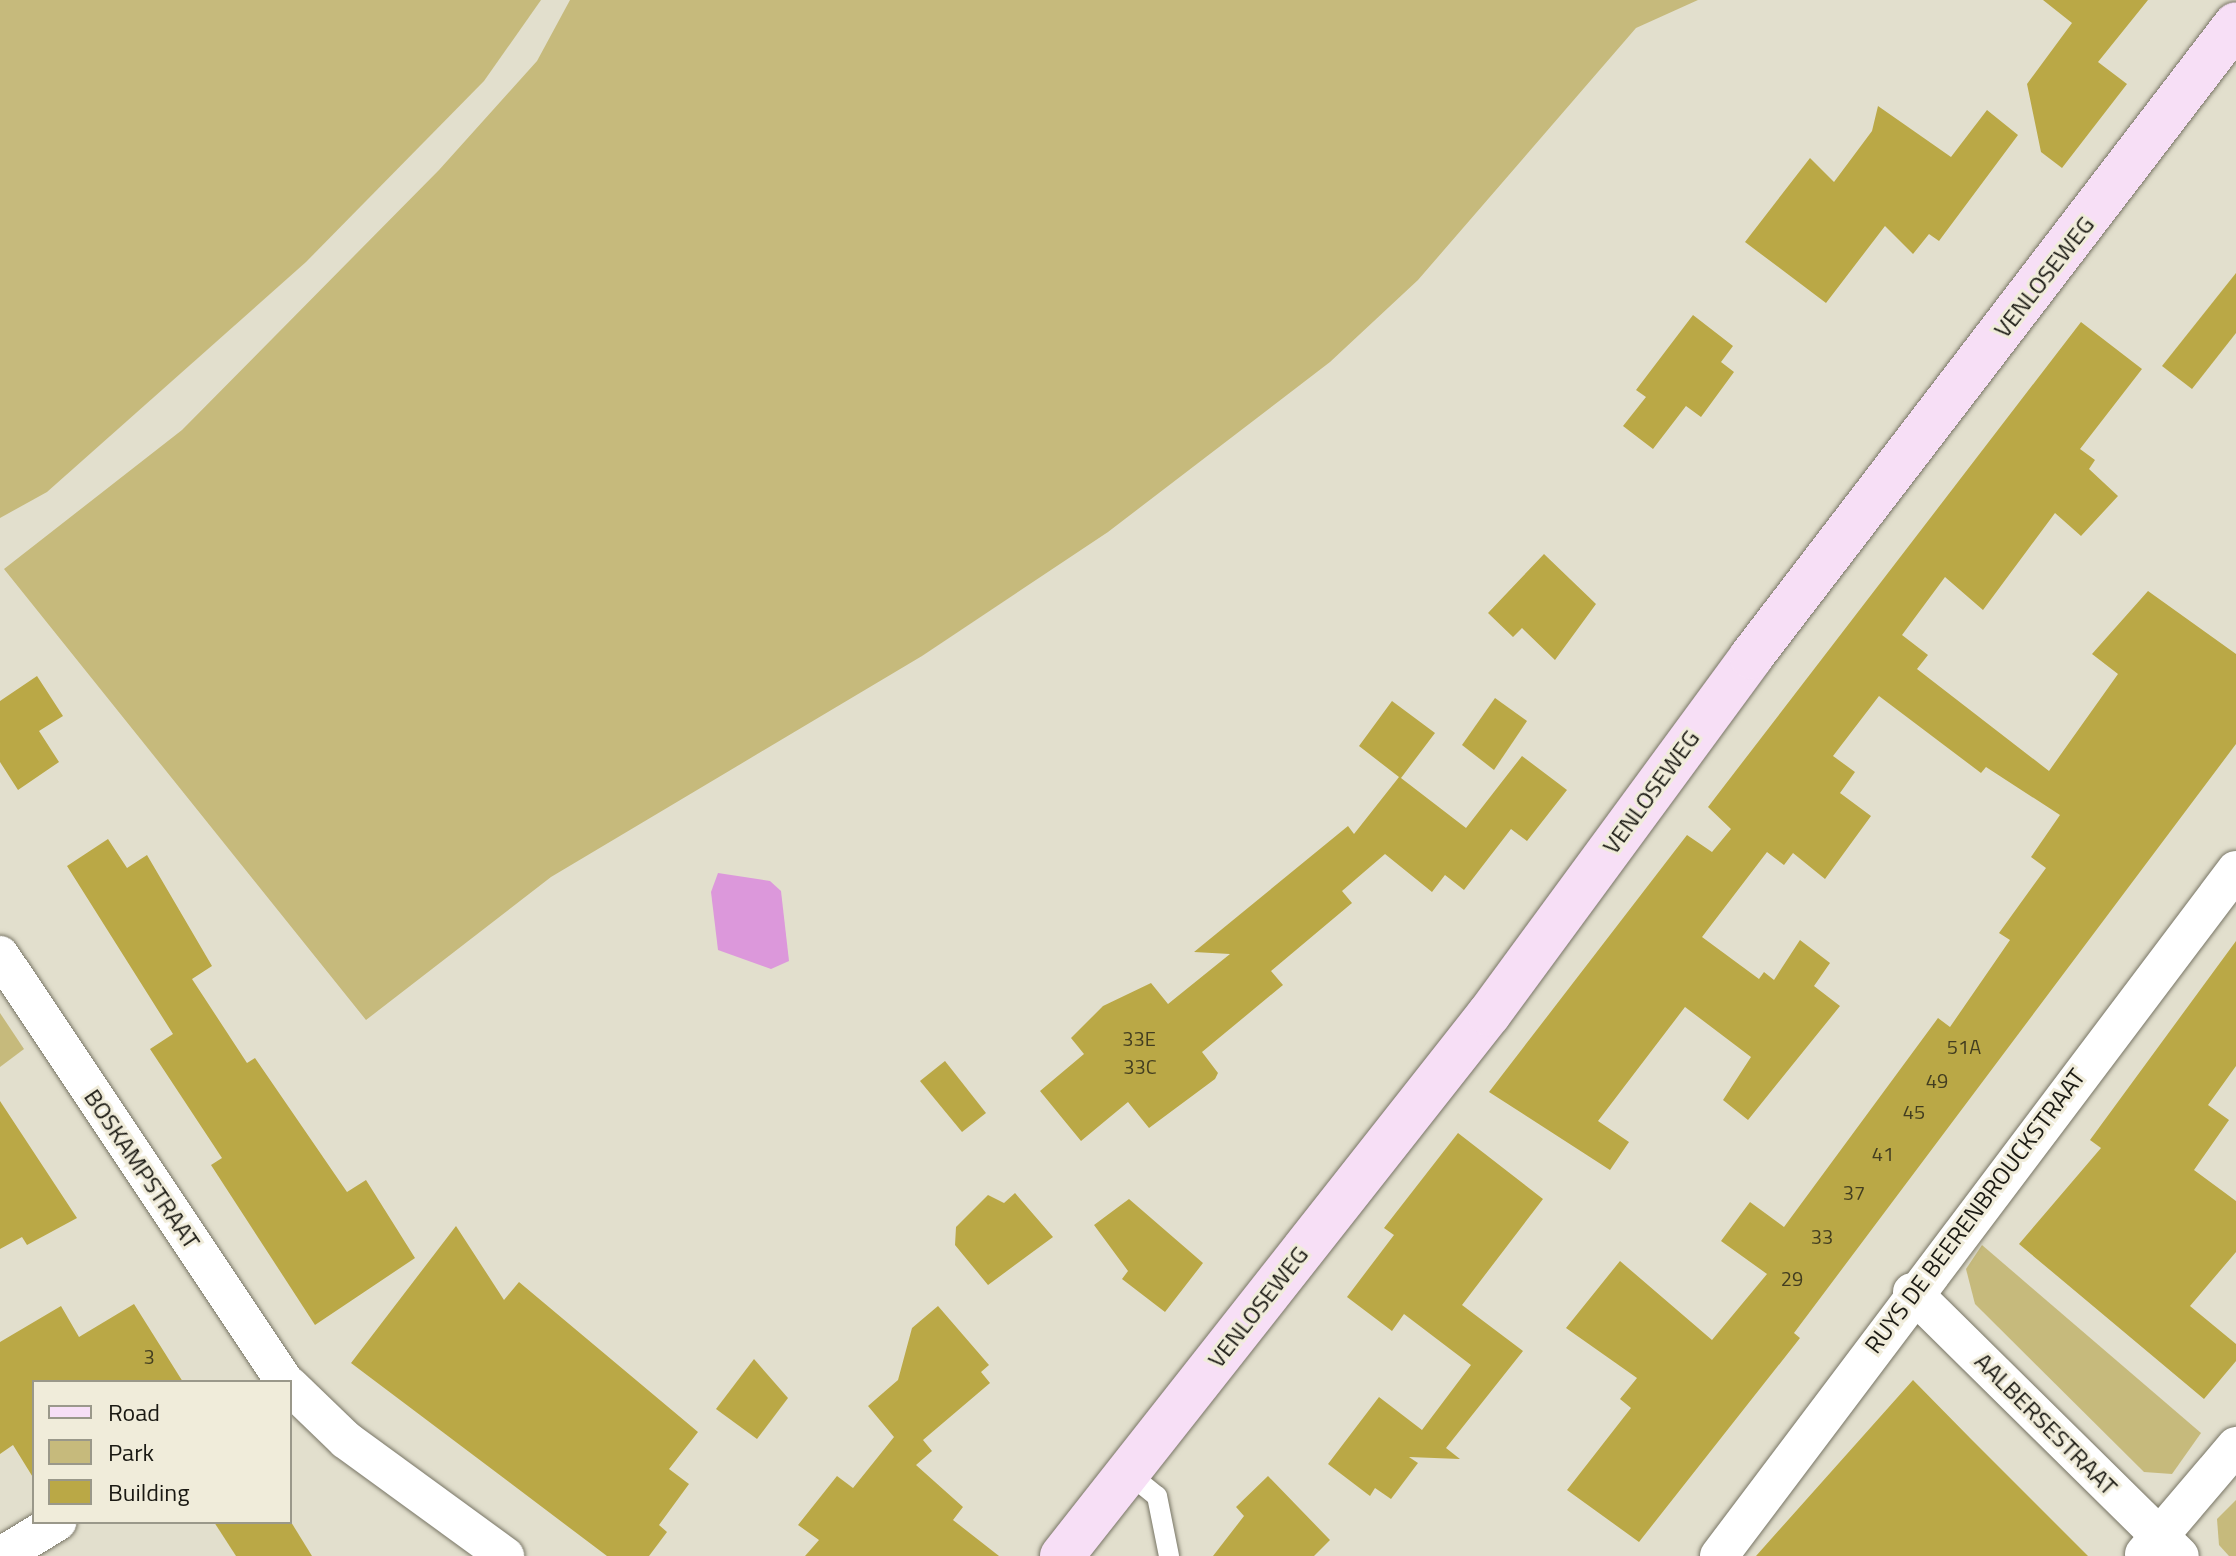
<!DOCTYPE html>
<style>
body{margin:0}
#map{position:relative;width:2236px;height:1556px;overflow:hidden;background:#e2dfcd;font-family:"Titillium Web",sans-serif}
div>[style]{position:absolute}
.green>*{inset:0;background:#c6ba7c}
.water>*{inset:0;background:#dc98db}
.building>*{inset:0;background:#baa846}
.roads{filter:drop-shadow(0 0 2px #787565) drop-shadow(0 0 2px #787565)}
.service>*{height:20px;margin:-10px;padding:0 10px;transform-origin:10px;border-radius:10px;background:#fff}
.minor>*{height:38px;margin:-19px;padding:0 19px;transform-origin:19px;border-radius:19px;background:#fff}
.secondary>*{height:44px;margin:-22px;padding:0 22px;transform-origin:22px;border-radius:22px;background:#f7dff6}
span{translate:-50% -50%;white-space:nowrap;text-align:center;line-height:1.15;-webkit-text-stroke:6px #f0ecda;paint-order:stroke}
.number-label{font-size:20px;color:#423d20}
.number-label span{-webkit-text-stroke-width:0}
.street-label{font-size:24px;color:#1a1913}
.legend{position:absolute;left:32px;top:1380px;width:260px;height:144px;box-sizing:border-box;background:#f0ecda;border:2px solid #9a988a;margin:0;padding:10px 14px;list-style:none;font-size:24px;color:#1a1913}
.legend li{display:flex;align-items:center;gap:16px;height:40px}
.legend b{width:40px;border:2px solid #9a988a}
</style>
<div id="map">
<div class="green">
<div style="clip-path:polygon(0 0,541px 0,484px 81px,306px 262px,47px 492px,0 518px)"></div>
<div style="clip-path:polygon(570px 0,1698px 0,1636px 28px,1418px 280px,1330px 362px,1108px 532px,922px 656px,551px 877px,366px 1020px,4px 569px,182px 430px,439px 170px,537px 61px)"></div>
<div style="clip-path:polygon(0 1013px,24px 1049px,0 1067px)"></div>
<div style="clip-path:polygon(1982px 1245px,2201px 1433px,2172px 1474px,2144px 1472px,1975px 1304px,1966px 1269px)"></div>
<div style="clip-path:polygon(2236px 1500px,2236px 1556px,2229px 1556px,2219px 1545px,2217px 1519px)"></div>
</div>
<div class="water">
<div style="clip-path:polygon(718px 873px,770px 881px,781px 891px,789px 961px,771px 969px,718px 950px,711px 892px)"></div>
</div>
<div class="building">
<div style="clip-path:polygon(2043px 0,2148px 0,2098px 62px,2127px 84px,2062px 168px,2041px 152px,2027px 84px,2072px 23px)"></div>
<div style="clip-path:polygon(1878px 106px,1951px 157px,1987px 110px,2018px 135px,1939px 241px,1929px 234px,1913px 254px,1885px 226px,1826px 303px,1745px 242px,1810px 158px,1834px 182px,1872px 131px)"></div>
<div style="clip-path:polygon(2236px 273px,2236px 333px,2192px 389px,2162px 366px)"></div>
<div style="clip-path:polygon(1693px 315px,1733px 346px,1721px 362px,1734px 372px,1701px 417px,1686px 406px,1653px 449px,1623px 426px,1646px 397px,1636px 390px)"></div>
<div style="clip-path:polygon(2081px 322px,2142px 369px,2080px 449px,2095px 460px,2089px 469px,2118px 496px,2081px 536px,2055px 513px,1983px 610px,1945px 577px,1902px 635px,1928px 655px,1917px 669px,2049px 771px,2118px 674px,2092px 654px,2148px 591px,2236px 654px,2236px 744px,1794px 1333px,1800px 1338px,1639px 1542px,1567px 1490px,1631px 1408px,1620px 1399px,1637px 1378px,1566px 1328px,1620px 1261px,1712px 1340px,1767px 1274px,1721px 1241px,1750px 1202px,1784px 1227px,1938px 1018px,1950px 1027px,2010px 940px,1999px 933px,2046px 868px,2031px 857px,2060px 815px,1986px 767px,1981px 773px,1879px 696px,1833px 756px,1855px 772px,1840px 793px,1871px 816px,1825px 879px,1793px 853px,1784px 865px,1767px 852px,1702px 937px,1759px 979px,1764px 972px,1774px 980px,1800px 940px,1830px 963px,1814px 986px,1840px 1006px,1748px 1120px,1723px 1100px,1751px 1057px,1685px 1007px,1598px 1121px,1629px 1142px,1610px 1170px,1489px 1092px,1687px 835px,1712px 852px,1731px 829px,1708px 807px)"></div>
<div style="clip-path:polygon(1544px 554px,1596px 604px,1555px 660px,1522px 628px,1513px 637px,1488px 613px)"></div>
<div style="clip-path:polygon(37px 676px,63px 716px,39px 731px,59px 762px,18px 790px,0 762px,0 701px)"></div>
<div style="clip-path:polygon(1495px 698px,1527px 721px,1494px 770px,1462px 745px)"></div>
<div style="clip-path:polygon(1392px 701px,1435px 733px,1401px 778px,1466px 828px,1522px 756px,1567px 790px,1527px 841px,1511px 829px,1464px 890px,1445px 875px,1432px 892px,1385px 854px,1342px 891px,1352px 903px,1271px 971px,1283px 985px,1202px 1052px,1218px 1073px,1215px 1079px,1149px 1128px,1128px 1102px,1081px 1141px,1040px 1091px,1084px 1054px,1071px 1038px,1103px 1006px,1151px 983px,1168px 1004px,1230px 954px,1194px 952px,1348px 826px,1354px 834px,1399px 777px,1359px 746px)"></div>
<div style="clip-path:polygon(108px 839px,127px 868px,147px 855px,212px 966px,192px 979px,247px 1063px,255px 1058px,347px 1192px,366px 1180px,415px 1258px,315px 1325px,211px 1165px,222px 1158px,150px 1049px,173px 1034px,67px 866px)"></div>
<div style="clip-path:polygon(2236px 941px,2236px 1066px,2208px 1105px,2229px 1120px,2194px 1170px,2236px 1201px,2236px 1252px,2190px 1306px,2236px 1344px,2236px 1361px,2204px 1399px,2019px 1244px,2101px 1148px,2090px 1140px)"></div>
<div style="clip-path:polygon(945px 1061px,986px 1113px,962px 1132px,920px 1081px)"></div>
<div style="clip-path:polygon(0 1101px,77px 1218px,27px 1245px,22px 1237px,0 1249px)"></div>
<div style="clip-path:polygon(1458px 1133px,1543px 1199px,1462px 1305px,1523px 1351px,1446px 1448px,1460px 1459px,1409px 1457px,1418px 1463px,1391px 1499px,1375px 1488px,1370px 1496px,1328px 1464px,1379px 1397px,1422px 1430px,1471px 1365px,1404px 1314px,1392px 1331px,1347px 1297px,1394px 1235px,1384px 1228px)"></div>
<div style="clip-path:polygon(1015px 1193px,1053px 1237px,988px 1285px,955px 1245px,956px 1227px,988px 1195px,1004px 1203px)"></div>
<div style="clip-path:polygon(1129px 1199px,1203px 1263px,1165px 1312px,1122px 1279px,1128px 1271px,1094px 1225px)"></div>
<div style="clip-path:polygon(456px 1226px,504px 1300px,519px 1282px,698px 1432px,669px 1469px,689px 1484px,659px 1525px,667px 1532px,649px 1556px,607px 1556px,351px 1363px)"></div>
<div style="clip-path:polygon(134px 1304px,183px 1382px,34px 1382px,34px 1479px,13px 1445px,0 1454px,0 1342px,61px 1306px,79px 1337px)"></div>
<div style="clip-path:polygon(938px 1306px,989px 1365px,981px 1372px,990px 1383px,923px 1440px,932px 1451px,916px 1465px,963px 1507px,953px 1520px,999px 1556px,805px 1556px,819px 1540px,798px 1525px,837px 1476px,853px 1488px,894px 1437px,868px 1406px,898px 1380px,912px 1328px)"></div>
<div style="clip-path:polygon(754px 1359px,788px 1398px,757px 1439px,716px 1409px)"></div>
<div style="clip-path:polygon(1913px 1380px,1970px 1438px,2088px 1556px,1756px 1556px)"></div>
<div style="clip-path:polygon(1268px 1476px,1330px 1540px,1314px 1556px,1213px 1556px,1244px 1516px,1236px 1507px)"></div>
<div style="clip-path:polygon(214px 1522px,291px 1522px,312px 1556px,236px 1556px)"></div>
</div>
<div class="roads">
<div class="service">
<div style="left:1127px;top:1472px;width:38px;rotate:39deg"></div>
<div style="left:1157px;top:1496px;width:61px;rotate:78.7deg"></div>
</div>
<div class="minor">
<div style="left:0;top:955px;width:513px;rotate:56.28deg"></div>
<div style="left:1912px;top:1292px;width:376px;rotate:44.6deg"></div>
<div style="left:290px;top:1386px;width:78px;rotate:44deg"></div>
<div style="left:346px;top:1440px;width:197px;rotate:36.1deg"></div>
<div style="left:2144px;top:1554px;width:142px;rotate:-49.6deg"></div>
<div style="left:1px;top:1556px;width:66px;rotate:-31.3deg"></div>
<div style="left:1719px;top:1556px;width:859px;rotate:-53deg"></div>
</div>
<div class="secondary">
<div style="left:1062px;top:1556px;width:690px;rotate:-51.77deg"></div>
<div style="left:1489px;top:1014px;width:443px;rotate:-53.7deg"></div>
<div style="left:1751px;top:657px;width:797px;rotate:-52.54deg"></div>
</div>
</div>
<div class="number-label">
<span style="left:1139px;top:1038px">33E</span>
<span style="left:1964px;top:1046px">51A</span>
<span style="left:1140px;top:1066px">33C</span>
<span style="left:1937px;top:1080px">49</span>
<span style="left:1914px;top:1111px">45</span>
<span style="left:1883px;top:1153px">41</span>
<span style="left:1854px;top:1192px">37</span>
<span style="left:1822px;top:1236px">33</span>
<span style="left:1792px;top:1278px">29</span>
<span style="left:149px;top:1356px">3</span>
</div>
<div class="street-label">
<span style="left:2044px;top:277px;rotate:-52deg">VENLOSEWEG</span>
<span style="left:1651px;top:792px;rotate:-54deg">VENLOSEWEG</span>
<span style="left:142px;top:1169px;rotate:56deg">BOSKAMPSTRAAT</span>
<span style="left:1975px;top:1211px;rotate:-53deg">RUYS DE BEERENBROUCKSTRAAT</span>
<span style="left:1258px;top:1307px;rotate:-52deg">VENLOSEWEG</span>
<span style="left:2046px;top:1424px;rotate:45deg">AALBERSESTRAAT</span>
</div>
<ul class="legend">
<li><b style="height:10px;background:#f7dff6"></b>Road</li>
<li><b style="height:22px;background:#c6ba7c"></b>Park</li>
<li><b style="height:22px;background:#baa846"></b>Building</li>
</ul>
</div>
